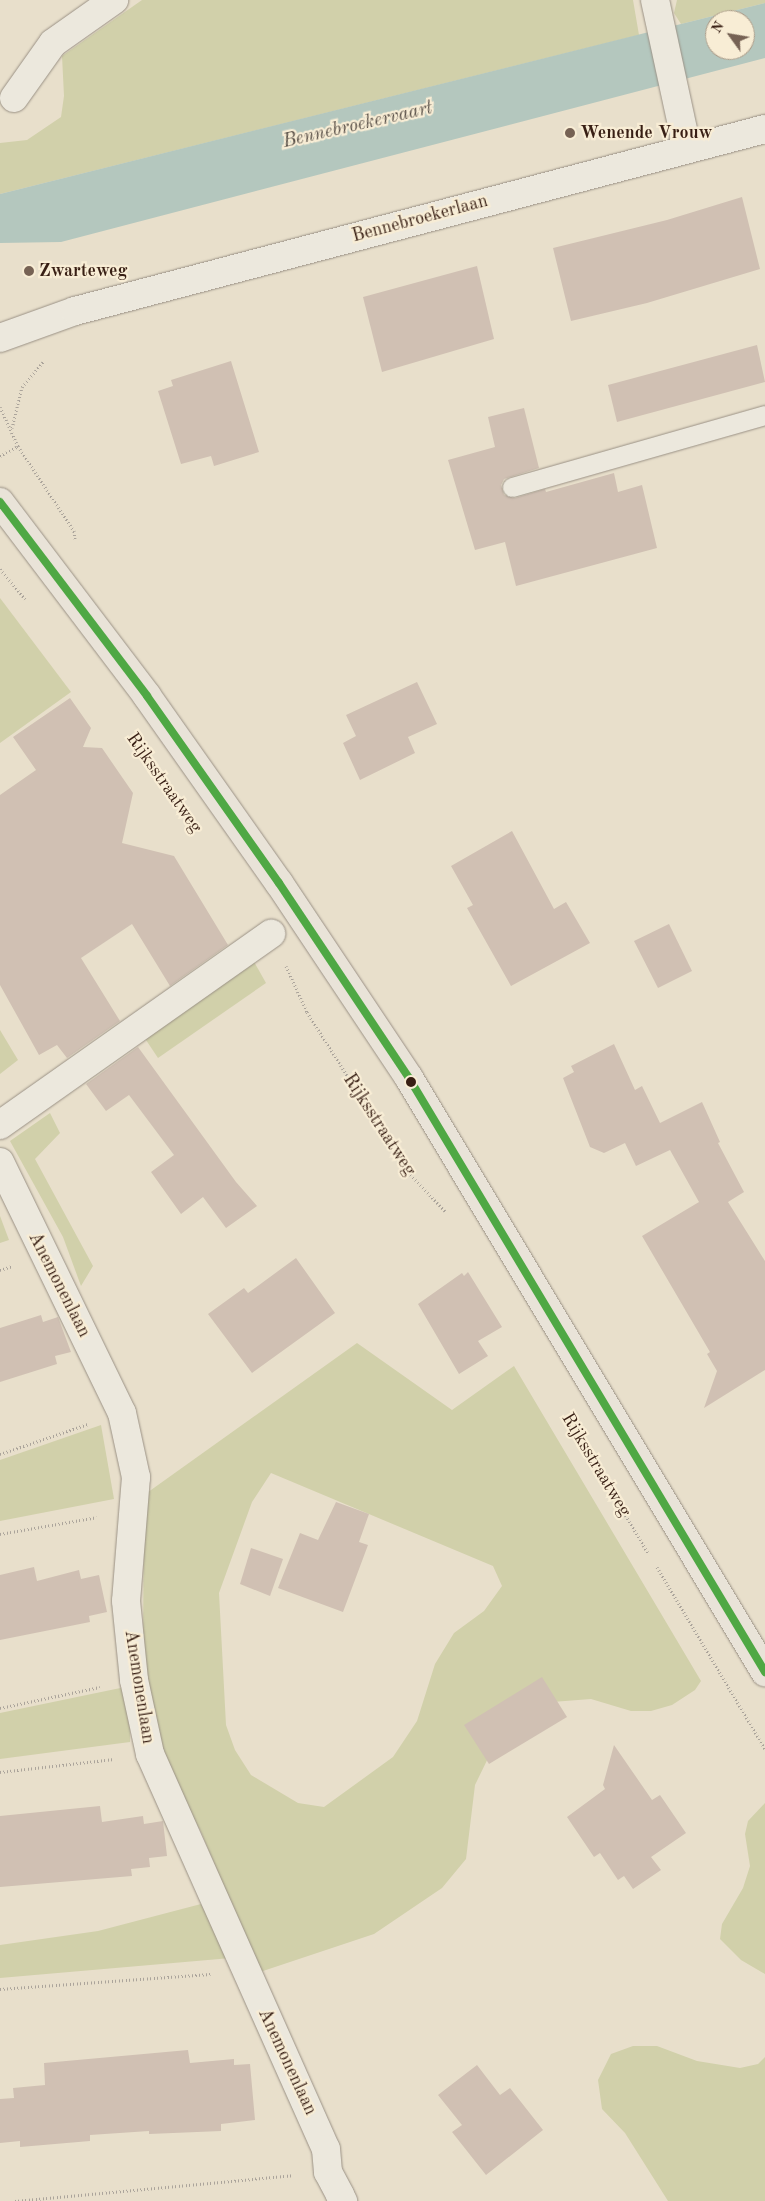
<!DOCTYPE html>
<style>
body{margin:0}
#map{position:relative;width:765px;height:2201px;overflow:hidden;background:#e8dfcb;font-family:"Old Standard TT",serif}
div>[style]{position:absolute}
.green>*{inset:0;background:#d1d0aa}
.water>*{inset:0;background:#b4c7be}
.building>*{inset:0;background:#d0c0b3}
.path>*{height:3px;margin-top:-1.5px;transform-origin:0;background:repeating-linear-gradient(90deg,#aba49b 0 1px,transparent 0 3.5px)}
.roads{filter:drop-shadow(0 0 1px #9a9185) drop-shadow(0 0 1px #9a9185)}
.service>*{height:19px;margin:-9.5px;padding:0 9.5px;transform-origin:9.5px;border-radius:9.5px;background:#ece8dd}
.pedestrian>*{height:28px;margin:-14px;padding:0 14px;transform-origin:14px;border-radius:14px;background:#ece8dd}
.minor>*{height:28px;margin:-14px;padding:0 14px;transform-origin:14px;border-radius:14px;background:#ece8dd}
.tertiary>*{height:28px;margin:-14px;padding:0 14px;transform-origin:14px;border-radius:14px;background:#ece8dd}
.primary>*{height:28px;margin:-14px;padding:0 14px;transform-origin:14px;border-radius:14px;background:#e9e3d8}
.bus-1>*{height:8px;margin:-4px;padding:0 4px;transform-origin:4px;border-radius:4px;background:#4fa844}
.dots>*{width:14px;height:14px;translate:-50% -50%;box-sizing:border-box;border:2px solid #f8edd5;border-radius:50%}
span{translate:-50% -50%;white-space:nowrap;text-align:center;line-height:1.15;-webkit-text-stroke:4.5px #f8edd5;paint-order:stroke}
.poi-label{font-size:18px;color:#381f14;font-weight:700}
.left{translate:0 -50%;text-align:left}
.street-label{font-size:18px;color:#381f14}
.water-label{font-size:19px;color:#574e46;font-style:italic}
.north{position:absolute;left:705px;top:10px;width:50px;height:50px;box-sizing:border-box;background:#f8edd5;border:1px solid #ab9b88;border-radius:50%;rotate:302deg;font-size:14px;font-weight:700;line-height:20px;text-align:center;color:#381f14}
.north::after{content:'';display:block;margin:auto;width:18px;height:22px;background:#766254;clip-path:polygon(50% 0,100% 100%,50% 72%,0 100%)}
</style>
<div id="map">
<div class="green">
<div style="clip-path:polygon(142px 0,633px 0,639px 35px,0 194px,0 143px,27px 140px,61px 117px,64px 96px,62px 56px)"></div>
<div style="clip-path:polygon(677px 0,765px 0,765px 3px,681px 24px,674px 13px)"></div>
<div style="clip-path:polygon(0 598px,71px 692px,0 743px)"></div>
<div style="clip-path:polygon(253px 960px,266px 983px,158px 1058px,144px 1037px)"></div>
<div style="clip-path:polygon(0 1030px,18px 1060px,0 1074px)"></div>
<div style="clip-path:polygon(50px 1113px,60px 1133px,35px 1159px,93px 1266px,81px 1286px,63px 1237px,10px 1141px)"></div>
<div style="clip-path:polygon(0 1216px,9px 1240px,0 1243px)"></div>
<div style="clip-path:polygon(evenodd,357px 1343px,452px 1410px,514px 1366px,701px 1681px,695px 1690px,672px 1705px,651px 1711px,631px 1711px,591px 1699px,552px 1702px,494px 1746px,475px 1785px,466px 1859px,442px 1888px,374px 1934px,260px 1972px,201px 1832px,157px 1750px,154px 1711px,143px 1654px,144px 1495px,357px 1343px,271px 1473px,493px 1566px,502px 1586px,484px 1611px,454px 1633px,435px 1664px,417px 1721px,393px 1757px,324px 1807px,298px 1803px,251px 1775px,235px 1750px,226px 1725px,219px 1593px,252px 1502px,271px 1473px)"></div>
<div style="clip-path:polygon(101px 1425px,114px 1499px,0 1521px,0 1460px)"></div>
<div style="clip-path:polygon(130px 1686px,130px 1742px,0 1759px,0 1713px)"></div>
<div style="clip-path:polygon(765px 1803px,765px 1974px,741px 1960px,720px 1939px,722px 1924px,743px 1888px,750px 1866px,745px 1834px,748px 1821px)"></div>
<div style="clip-path:polygon(201px 1904px,231px 1958px,0 1978px,0 1945px,98px 1931px)"></div>
<div style="clip-path:polygon(633px 2046px,657px 2046px,697px 2061px,740px 2068px,758px 2064px,765px 2057px,765px 2201px,668px 2201px,625px 2133px,602px 2109px,598px 2080px,611px 2054px)"></div>
</div>
<div class="water">
<div style="clip-path:polygon(evenodd,765px 3px,765px 58px,61px 242px,0 243px,0 194px,765px 3px,715px 20px,745px 20px,745px 50px,715px 50px,715px 20px)"></div>
</div>
<div class="building">
<div style="clip-path:polygon(742px 197px,760px 269px,647px 303px,571px 321px,553px 248px,667px 220px)"></div>
<div style="clip-path:polygon(477px 266px,494px 339px,382px 372px,363px 297px)"></div>
<div style="clip-path:polygon(757px 345px,765px 382px,617px 422px,608px 385px)"></div>
<div style="clip-path:polygon(231px 361px,259px 452px,214px 466px,211px 456px,181px 464px,158px 391px,173px 386px,171px 380px)"></div>
<div style="clip-path:polygon(524px 408px,539px 468px,504px 479px,501px 485px,504px 495px,515px 498px,545px 489px,546px 492px,614px 473px,618px 492px,642px 485px,657px 548px,516px 586px,505px 542px,475px 550px,448px 460px,495px 447px,488px 417px)"></div>
<div style="clip-path:polygon(417px 682px,437px 724px,408px 737px,415px 753px,360px 780px,343px 743px,356px 736px,346px 715px)"></div>
<div style="clip-path:polygon(70px 698px,91px 728px,83px 747px,102px 748px,133px 793px,122px 843px,174px 856px,228px 945px,170px 986px,132px 924px,81px 958px,120px 1021px,67px 1058px,57px 1045px,39px 1055px,0 985px,0 795px,36px 770px,13px 737px)"></div>
<div style="clip-path:polygon(512px 831px,554px 909px,566px 902px,590px 943px,511px 986px,467px 908px,473px 905px,451px 866px)"></div>
<div style="clip-path:polygon(669px 924px,692px 971px,658px 988px,634px 941px)"></div>
<div style="clip-path:polygon(614px 1044px,635px 1090px,642px 1086px,660px 1123px,702px 1102px,720px 1142px,718px 1143px,744px 1192px,728px 1202px,765px 1261px,765px 1370px,704px 1408px,717px 1371px,707px 1354px,710px 1352px,642px 1236px,699px 1202px,670px 1150px,636px 1166px,625px 1143px,604px 1153px,590px 1147px,563px 1078px,574px 1072px,571px 1066px)"></div>
<div style="clip-path:polygon(138px 1047px,236px 1182px,257px 1206px,226px 1228px,203px 1197px,181px 1214px,151px 1172px,174px 1155px,129px 1095px,106px 1111px,86px 1084px)"></div>
<div style="clip-path:polygon(296px 1258px,335px 1313px,252px 1373px,208px 1314px,244px 1288px,248px 1293px)"></div>
<div style="clip-path:polygon(468px 1272px,502px 1327px,478px 1341px,488px 1356px,459px 1374px,418px 1304px,462px 1273px,464px 1276px)"></div>
<div style="clip-path:polygon(41px 1315px,43px 1322px,58px 1317px,71px 1352px,55px 1356px,57px 1364px,0 1382px,0 1328px)"></div>
<div style="clip-path:polygon(336px 1502px,369px 1514px,359px 1542px,368px 1545px,343px 1612px,278px 1588px,300px 1533px,318px 1540px)"></div>
<div style="clip-path:polygon(251px 1548px,283px 1559px,270px 1596px,240px 1584px)"></div>
<div style="clip-path:polygon(34px 1567px,37px 1581px,79px 1570px,81px 1579px,99px 1575px,107px 1612px,89px 1616px,90px 1622px,0 1640px,0 1575px)"></div>
<div style="clip-path:polygon(542px 1677px,567px 1717px,489px 1764px,464px 1725px)"></div>
<div style="clip-path:polygon(614px 1745px,652px 1800px,660px 1795px,686px 1833px,651px 1857px,661px 1870px,633px 1889px,624px 1876px,618px 1880px,600px 1853px,594px 1857px,567px 1817px,605px 1789px,603px 1785px)"></div>
<div style="clip-path:polygon(100px 1806px,102px 1822px,143px 1816px,144px 1824px,163px 1821px,167px 1856px,149px 1858px,150px 1867px,131px 1869px,132px 1876px,0 1887px,0 1816px)"></div>
<div style="clip-path:polygon(188px 2050px,190px 2063px,234px 2059px,234px 2065px,250px 2064px,255px 2120px,221px 2124px,221px 2131px,149px 2134px,149px 2131px,90px 2135px,90px 2141px,20px 2147px,20px 2141px,0 2143px,0 2099px,14px 2098px,13px 2088px,45px 2085px,44px 2063px)"></div>
<div style="clip-path:polygon(477px 2065px,500px 2095px,510px 2088px,543px 2130px,486px 2175px,452px 2132px,462px 2125px,438px 2095px)"></div>
</div>
<div class="path">
<div style="left:0;top:407px;width:43px;rotate:65.2deg"></div>
<div style="left:18px;top:446px;width:102px;rotate:56.6deg"></div>
<div style="left:74px;top:531px;width:8px;rotate:83deg"></div>
<div style="left:12px;top:428px;width:42px;rotate:-76.3deg"></div>
<div style="left:22px;top:387px;width:33px;rotate:-50deg"></div>
<div style="left:0;top:456px;width:21px;rotate:-29deg"></div>
<div style="left:0;top:569px;width:39px;rotate:50deg"></div>
<div style="left:286px;top:966px;width:51px;rotate:65.5deg"></div>
<div style="left:307px;top:1012px;width:189px;rotate:57.7deg"></div>
<div style="left:408px;top:1172px;width:54px;rotate:46.5deg"></div>
<div style="left:0;top:1270px;width:13px;rotate:-18deg"></div>
<div style="left:572px;top:1425px;width:149px;rotate:59.3deg"></div>
<div style="left:0;top:1454px;width:93px;rotate:-18.8deg"></div>
<div style="left:0;top:1534px;width:98px;rotate:-9.9deg"></div>
<div style="left:657px;top:1567px;width:212px;rotate:59.3deg"></div>
<div style="left:0;top:1708px;width:102px;rotate:-11.9deg"></div>
<div style="left:0;top:1772px;width:115px;rotate:-6.5deg"></div>
<div style="left:0;top:1989px;width:211px;rotate:-4.1deg"></div>
<div style="left:15px;top:2201px;width:279px;rotate:-5.3deg"></div>
</div>
<div class="roads">
<div class="service">
<div style="left:512px;top:487px;width:263px;rotate:-15.9deg"></div>
</div>
<div class="pedestrian">
<div style="left:0;top:1125px;width:332px;rotate:-35.2deg"></div>
<div style="left:0;top:1162px;width:279px;rotate:64.1deg"></div>
<div style="left:122px;top:1413px;width:66px;rotate:77.7deg"></div>
<div style="left:136px;top:1477px;width:124px;rotate:94.6deg"></div>
<div style="left:126px;top:1601px;width:79px;rotate:84.2deg"></div>
<div style="left:134px;top:1680px;width:76px;rotate:77.8deg"></div>
<div style="left:150px;top:1754px;width:432px;rotate:66deg"></div>
<div style="left:326px;top:2149px;width:23px;rotate:85deg"></div>
<div style="left:328px;top:2172px;width:26px;rotate:62deg"></div>
</div>
<div class="minor">
<div style="left:655px;top:0;width:151px;rotate:77.8deg"></div>
<div style="left:14px;top:98px;width:67px;rotate:-54.7deg"></div>
<div style="left:53px;top:43px;width:75px;rotate:-35.2deg"></div>
<div style="left:340px;top:2195px;width:7px;rotate:63deg"></div>
</div>
<div class="tertiary">
<div style="left:0;top:338px;width:80px;rotate:-19.8deg"></div>
<div style="left:75px;top:311px;width:714px;rotate:-14.78deg"></div>
</div>
<div class="primary">
<div style="left:0;top:502px;width:243px;rotate:52.8deg"></div>
<div style="left:147px;top:696px;width:229px;rotate:54.8deg"></div>
<div style="left:279px;top:883px;width:234px;rotate:56.3deg"></div>
<div style="left:409px;top:1078px;width:693px;rotate:59.06deg"></div>
</div>
</div>
<div class="bus-1">
<div style="left:0;top:502px;width:243px;rotate:52.8deg"></div>
<div style="left:147px;top:696px;width:229px;rotate:54.8deg"></div>
<div style="left:279px;top:883px;width:234px;rotate:56.3deg"></div>
<div style="left:409px;top:1078px;width:693px;rotate:59.06deg"></div>
</div>
<div class="dots">
<div style="left:570px;top:133px;background:#766254"></div>
<div style="left:29px;top:271px;background:#766254"></div>
<div style="left:411px;top:1082px;background:#381f14"></div>
</div>
<div class="poi-label">
<span class="left" style="left:580px;top:133px">Wenende Vrouw</span>
<span class="left" style="left:39px;top:271px">Zwarteweg</span>
</div>
<div class="street-label">
<span style="left:420px;top:219px;rotate:-15deg">Bennebroekerlaan</span>
<span style="left:164px;top:783px;rotate:55deg">Rijksstraatweg</span>
<span style="left:379px;top:1125px;rotate:57deg">Rijksstraatweg</span>
<span style="left:59px;top:1285px;rotate:63deg">Anemonenlaan</span>
<span style="left:596px;top:1465px;rotate:59deg">Rijksstraatweg</span>
<span style="left:139px;top:1687px;rotate:81deg">Anemonenlaan</span>
<span style="left:287px;top:2062px;rotate:65deg">Anemonenlaan</span>
</div>
<div class="water-label">
<span style="left:358px;top:126px;rotate:-13deg">Bennebroekervaart</span>
</div>
<div class="north">N</div>
</div>
